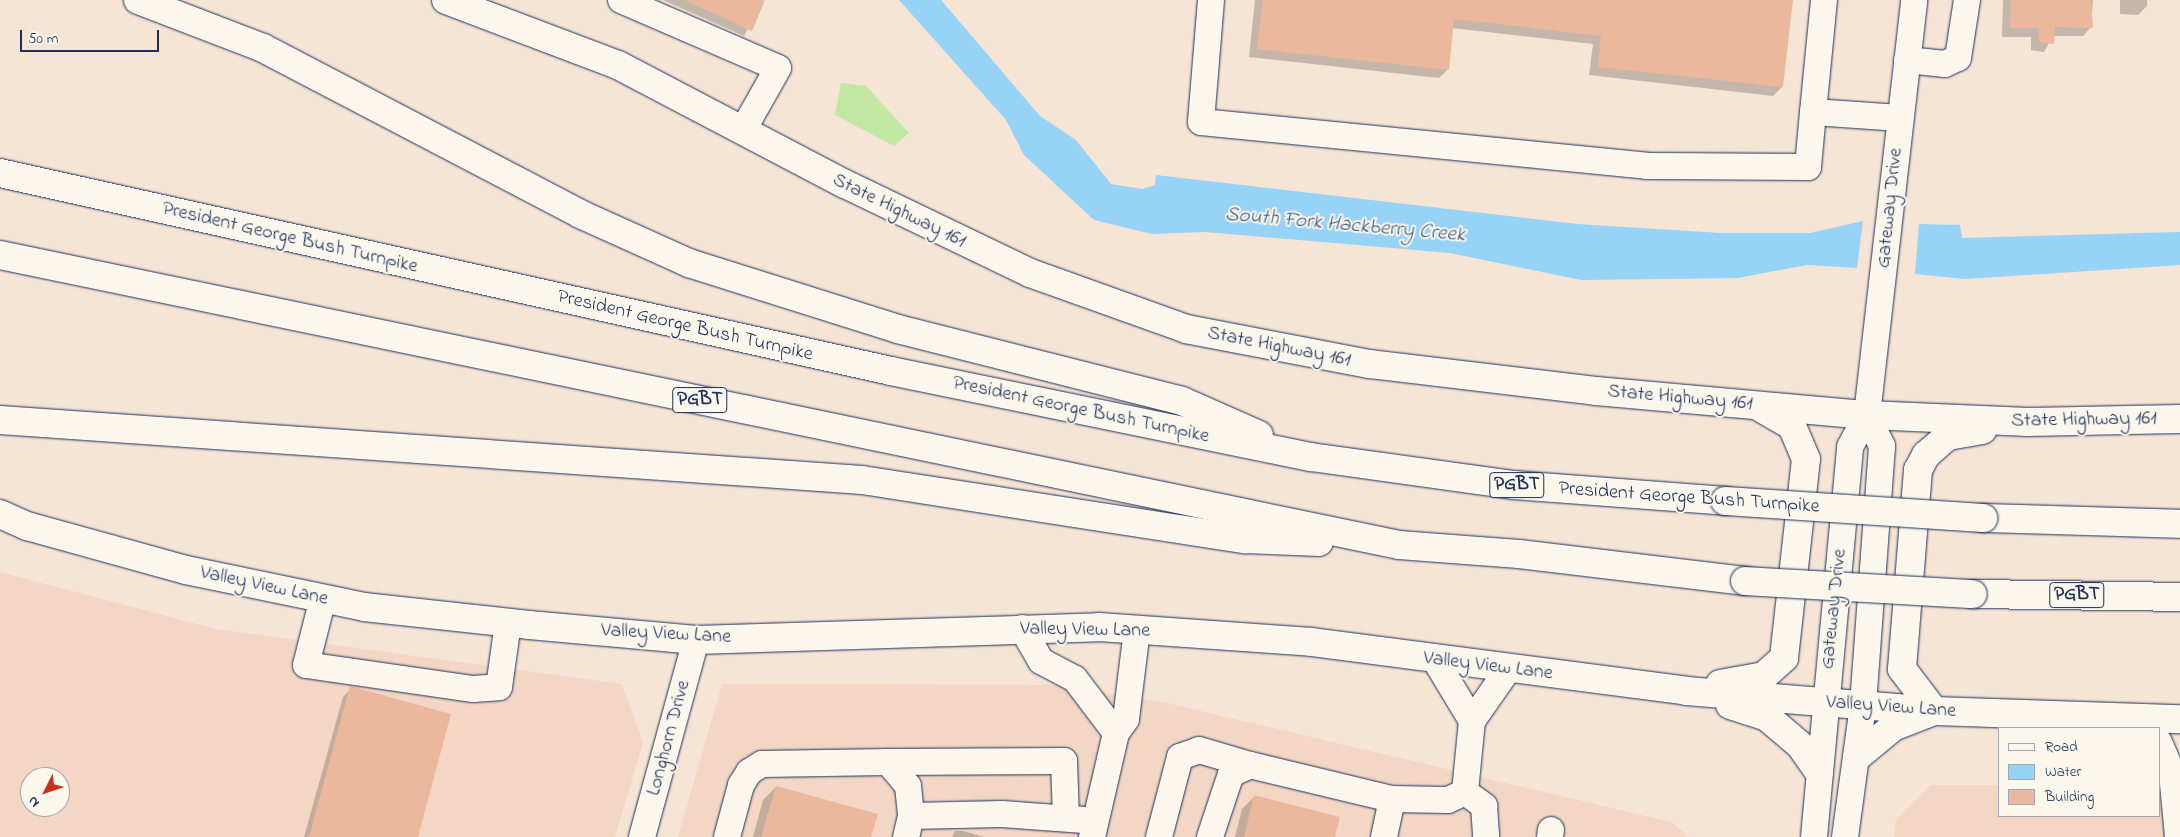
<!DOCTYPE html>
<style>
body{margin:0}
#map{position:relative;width:2180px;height:837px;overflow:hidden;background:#f6e4d5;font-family:"Indie Flower",sans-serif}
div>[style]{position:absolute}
.built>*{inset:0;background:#f3d7c4}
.green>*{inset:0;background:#c3e8a3}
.water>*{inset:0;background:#97d2f7}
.shadow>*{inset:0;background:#0003}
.building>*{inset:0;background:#ebb89e}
.roads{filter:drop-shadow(0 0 1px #1b2f5e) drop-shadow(0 0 1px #1b2f5e)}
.minor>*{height:26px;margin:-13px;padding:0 13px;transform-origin:13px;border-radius:13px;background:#fbf7ec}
.major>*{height:28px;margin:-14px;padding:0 14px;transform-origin:14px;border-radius:14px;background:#fbf7ec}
.highway>*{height:28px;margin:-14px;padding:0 14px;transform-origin:14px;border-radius:14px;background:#fbf7ec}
.bridges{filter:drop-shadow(0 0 1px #1b2f5e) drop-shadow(0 0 1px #1b2f5e)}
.highway-bridge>*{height:28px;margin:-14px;padding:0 14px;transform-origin:14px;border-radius:14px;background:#fbf7ec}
span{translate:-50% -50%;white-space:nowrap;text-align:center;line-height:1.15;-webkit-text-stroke:4px #fbf7ec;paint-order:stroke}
.shield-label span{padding:1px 4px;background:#fbf7ec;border:1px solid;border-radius:4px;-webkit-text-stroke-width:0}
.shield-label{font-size:19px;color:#1b2f5e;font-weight:700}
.street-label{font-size:20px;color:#1b2f5e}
.water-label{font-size:21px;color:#3a5884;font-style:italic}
.legend{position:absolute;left:1998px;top:727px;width:162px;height:90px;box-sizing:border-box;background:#fbf7ec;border:1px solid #a1a7b3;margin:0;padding:6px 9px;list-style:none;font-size:15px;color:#1b2f5e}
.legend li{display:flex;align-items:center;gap:10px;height:25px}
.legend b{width:25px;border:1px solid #a1a7b3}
.north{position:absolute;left:20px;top:767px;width:50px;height:50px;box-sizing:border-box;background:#fbf7ec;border:1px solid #a1a7b3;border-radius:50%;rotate:229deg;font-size:14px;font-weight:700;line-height:20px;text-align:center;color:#1b2f5e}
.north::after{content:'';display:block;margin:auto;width:18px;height:22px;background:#c8321e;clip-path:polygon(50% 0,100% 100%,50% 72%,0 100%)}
.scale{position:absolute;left:20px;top:30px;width:139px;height:22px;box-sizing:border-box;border:2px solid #1b2f5e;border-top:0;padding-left:6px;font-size:15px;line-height:18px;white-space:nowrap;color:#1b2f5e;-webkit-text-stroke:4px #fbf7ec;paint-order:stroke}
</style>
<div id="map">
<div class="built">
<div style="clip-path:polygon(evenodd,0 572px,216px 629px,622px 684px,643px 743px,615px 837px,0 837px,0 572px,30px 777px,60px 777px,60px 807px,30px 807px,30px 777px)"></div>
<div style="clip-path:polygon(722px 684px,1061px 685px,1167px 703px,1671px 822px,1689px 837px,678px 837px)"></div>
<div style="clip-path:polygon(1931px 785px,1999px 785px,1999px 816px,2159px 816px,2159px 787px,2180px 787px,2180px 837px,1894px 837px,1896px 820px)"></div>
</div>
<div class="green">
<div style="clip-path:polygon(841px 83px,866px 86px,909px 133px,894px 146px,835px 115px)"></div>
</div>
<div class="water">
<div style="clip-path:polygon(899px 0,941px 0,1040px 116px,1076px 140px,1111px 184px,1143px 189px,1155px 185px,1156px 175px,1577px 224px,1721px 233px,1810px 233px,1863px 221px,1857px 268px,1807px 265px,1738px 278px,1581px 280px,1450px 253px,1205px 232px,1152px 234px,1094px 220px,1024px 155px,1006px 120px)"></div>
<div style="clip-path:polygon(1919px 224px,1960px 225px,1962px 238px,2180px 232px,2180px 265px,1965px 279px,1915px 274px)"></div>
</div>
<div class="shadow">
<div style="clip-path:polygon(663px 0,764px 0,744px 36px)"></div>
<div style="clip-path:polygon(1255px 0,1791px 0,1782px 87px,1773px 96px,1589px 75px,1593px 44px,1452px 28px,1448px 69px,1439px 78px,1249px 57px)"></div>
<div style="clip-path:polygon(2003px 0,2093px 0,2091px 27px,2083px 36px,2053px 36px,2044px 52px,2031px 50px,2031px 37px,2002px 37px)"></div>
<div style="clip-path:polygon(2120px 0,2147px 0,2147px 6px,2138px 15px,2120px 14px)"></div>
<div style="clip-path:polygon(352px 688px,416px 837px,304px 837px,343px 697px)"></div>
<div style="clip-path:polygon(776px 787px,870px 837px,753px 837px,763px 800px)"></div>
<div style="clip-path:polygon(1255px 796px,1334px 837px,1235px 837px,1242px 809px)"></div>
<div style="clip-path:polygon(955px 831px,963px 831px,984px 837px,952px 837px)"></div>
</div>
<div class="building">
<div style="clip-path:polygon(684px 0,765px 0,752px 31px)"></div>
<div style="clip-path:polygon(1263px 0,1793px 0,1783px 87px,1598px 67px,1601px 36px,1454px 19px,1449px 70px,1257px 49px)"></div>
<div style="clip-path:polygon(2011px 0,2091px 0,2093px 28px,2055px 27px,2054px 44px,2039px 42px,2039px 28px,2010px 28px)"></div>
<div style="clip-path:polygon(350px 686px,451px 714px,418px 837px,309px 837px)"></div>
<div style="clip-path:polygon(776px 786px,878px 814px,871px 837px,761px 837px)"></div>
<div style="clip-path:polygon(1254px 795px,1340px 817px,1335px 837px,1244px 837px)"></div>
</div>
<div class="roads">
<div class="minor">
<div style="left:621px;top:0;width:171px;rotate:23.4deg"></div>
<div style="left:778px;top:68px;width:71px;rotate:119.4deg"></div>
<div style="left:1211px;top:0;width:122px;rotate:94.7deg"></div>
<div style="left:1201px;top:122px;width:448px;rotate:5.6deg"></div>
<div style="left:1647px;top:166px;width:161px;rotate:0.4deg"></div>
<div style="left:1808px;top:167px;width:55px;rotate:-84.8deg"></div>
<div style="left:1824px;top:0;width:113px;rotate:95.6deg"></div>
<div style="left:1813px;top:112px;width:87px;rotate:3.9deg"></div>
<div style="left:1907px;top:60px;width:38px;rotate:6deg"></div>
<div style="left:1945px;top:64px;width:14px;rotate:-25deg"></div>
<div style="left:1958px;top:58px;width:59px;rotate:-81.2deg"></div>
<div style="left:323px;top:598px;width:69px;rotate:104.2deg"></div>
<div style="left:306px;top:665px;width:169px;rotate:8.2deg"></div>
<div style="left:473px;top:689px;width:26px;rotate:-4deg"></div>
<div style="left:499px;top:687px;width:65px;rotate:-82deg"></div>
<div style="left:1022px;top:628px;width:38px;rotate:60deg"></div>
<div style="left:1041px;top:661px;width:38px;rotate:28deg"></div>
<div style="left:1075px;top:679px;width:68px;rotate:52.8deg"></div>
<div style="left:1434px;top:658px;width:74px;rotate:58.9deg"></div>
<div style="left:1472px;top:721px;width:65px;rotate:-55.1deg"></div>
<div style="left:2159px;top:742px;width:34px;rotate:67deg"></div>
<div style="left:2172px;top:773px;width:64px;rotate:84.6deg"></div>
<div style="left:888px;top:762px;width:176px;rotate:-0.3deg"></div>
<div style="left:1064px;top:761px;width:57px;rotate:88deg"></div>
<div style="left:1465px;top:792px;width:24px;rotate:36deg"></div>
<div style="left:1484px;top:806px;width:31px;rotate:86deg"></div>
<div style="left:911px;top:816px;width:91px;rotate:-1.3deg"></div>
<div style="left:1002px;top:814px;width:82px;rotate:4.2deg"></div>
<div style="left:642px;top:837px;width:204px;rotate:-74.7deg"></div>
<div style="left:727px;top:837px;width:54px;rotate:-74.9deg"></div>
<div style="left:741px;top:785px;width:15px;rotate:-58deg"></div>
<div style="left:749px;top:772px;width:15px;rotate:-32deg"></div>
<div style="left:762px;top:764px;width:126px;rotate:-0.9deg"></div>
<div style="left:888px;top:762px;width:31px;rotate:50deg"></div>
<div style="left:908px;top:786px;width:30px;rotate:84deg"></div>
<div style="left:911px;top:816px;width:22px;rotate:103deg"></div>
<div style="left:1092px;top:837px;width:107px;rotate:-77deg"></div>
<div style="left:1116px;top:733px;width:17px;rotate:-54deg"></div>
<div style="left:1126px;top:719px;width:91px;rotate:-83deg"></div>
<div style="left:1159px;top:837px;width:83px;rotate:-75.3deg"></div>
<div style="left:1180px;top:757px;width:20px;rotate:-20deg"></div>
<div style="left:1199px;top:750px;width:53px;rotate:16.4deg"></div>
<div style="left:1210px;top:837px;width:66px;rotate:-71.6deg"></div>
<div style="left:1231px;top:774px;width:21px;rotate:-25deg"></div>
<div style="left:1250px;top:765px;width:146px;rotate:13.5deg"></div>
<div style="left:1392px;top:799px;width:56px;rotate:1deg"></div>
<div style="left:1448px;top:800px;width:19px;rotate:-25deg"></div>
<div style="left:1465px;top:792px;width:71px;rotate:-84.4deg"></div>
<div style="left:1384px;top:837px;width:39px;rotate:-78deg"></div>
<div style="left:1550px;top:837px;width:7px;rotate:-82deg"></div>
<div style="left:1814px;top:837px;width:392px;rotate:-84.7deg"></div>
<div style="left:1850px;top:447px;width:36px;rotate:-62deg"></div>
<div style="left:1867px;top:415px;width:418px;rotate:-83.5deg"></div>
<div style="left:1845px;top:837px;width:133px;rotate:-82.2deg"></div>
<div style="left:1863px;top:705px;width:260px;rotate:-85.8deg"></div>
<div style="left:1882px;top:446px;width:34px;rotate:-116deg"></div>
</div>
<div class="major">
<div style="left:446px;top:0;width:184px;rotate:20.7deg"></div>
<div style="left:618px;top:65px;width:256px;rotate:27.7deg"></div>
<div style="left:845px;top:184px;width:205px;rotate:25.7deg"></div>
<div style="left:1030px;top:273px;width:166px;rotate:19.7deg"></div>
<div style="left:1186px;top:329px;width:187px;rotate:10.8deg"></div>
<div style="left:1370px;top:364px;width:228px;rotate:6.8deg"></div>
<div style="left:1596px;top:391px;width:272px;rotate:5.1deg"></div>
<div style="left:1867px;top:415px;width:161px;rotate:2.5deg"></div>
<div style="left:2028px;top:422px;width:152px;rotate:-1.1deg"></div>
<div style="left:0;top:514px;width:30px;rotate:24deg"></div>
<div style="left:27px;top:526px;width:165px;rotate:15.5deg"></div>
<div style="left:186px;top:570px;width:182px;rotate:11.7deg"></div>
<div style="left:364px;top:607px;width:166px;rotate:6.2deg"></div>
<div style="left:529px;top:625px;width:168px;rotate:5.1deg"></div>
<div style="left:696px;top:640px;width:403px;rotate:-1.8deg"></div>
<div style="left:1099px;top:627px;width:213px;rotate:4deg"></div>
<div style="left:1311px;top:642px;width:378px;rotate:7.4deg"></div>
<div style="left:1686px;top:691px;width:249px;rotate:4.6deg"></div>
<div style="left:1934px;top:711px;width:246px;rotate:1.9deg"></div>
<div style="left:1720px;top:684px;width:45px;rotate:-10.3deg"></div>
<div style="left:1764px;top:676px;width:27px;rotate:-42deg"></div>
<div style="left:1784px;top:658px;width:200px;rotate:-83.7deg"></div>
<div style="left:1806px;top:459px;width:36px;rotate:-113deg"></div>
<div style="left:1792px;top:426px;width:36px;rotate:-150deg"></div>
<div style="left:1730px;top:705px;width:39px;rotate:18deg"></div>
<div style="left:1767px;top:717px;width:43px;rotate:40.3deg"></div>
<div style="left:1800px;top:745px;width:33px;rotate:55deg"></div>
<div style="left:1857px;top:757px;width:47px;rotate:-39.8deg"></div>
<div style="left:1893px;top:727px;width:44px;rotate:-21.3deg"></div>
<div style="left:1934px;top:711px;width:53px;rotate:-127.3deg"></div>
<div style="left:1902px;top:669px;width:200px;rotate:-85.4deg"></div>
<div style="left:1918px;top:470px;width:17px;rotate:-62deg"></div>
<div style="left:1926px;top:455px;width:29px;rotate:-41deg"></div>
<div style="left:1948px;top:436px;width:35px;rotate:-10deg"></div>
</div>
<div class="highway">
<div style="left:138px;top:0;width:134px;rotate:21deg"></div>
<div style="left:263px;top:48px;width:358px;rotate:27.6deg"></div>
<div style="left:580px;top:214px;width:120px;rotate:24.2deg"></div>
<div style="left:689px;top:263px;width:219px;rotate:17.5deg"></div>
<div style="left:898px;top:329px;width:293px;rotate:14.2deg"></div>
<div style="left:1182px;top:401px;width:84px;rotate:23.8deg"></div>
<div style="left:0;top:173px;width:913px;rotate:12.53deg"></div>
<div style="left:891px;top:371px;width:429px;rotate:11.6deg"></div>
<div style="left:1311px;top:457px;width:205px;rotate:7.9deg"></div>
<div style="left:1514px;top:485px;width:212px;rotate:4.3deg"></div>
<div style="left:0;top:255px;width:1429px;rotate:11.71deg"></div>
<div style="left:1399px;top:545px;width:120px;rotate:4.3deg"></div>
<div style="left:1519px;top:554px;width:228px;rotate:6.8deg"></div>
<div style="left:0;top:420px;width:864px;rotate:3.98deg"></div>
<div style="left:862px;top:480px;width:388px;rotate:8.8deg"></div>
<div style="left:1245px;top:539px;width:74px;rotate:2.3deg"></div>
<div style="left:1983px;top:518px;width:197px;rotate:1.7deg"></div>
<div style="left:1973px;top:594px;width:207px;rotate:0.8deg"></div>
</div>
</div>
<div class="bridges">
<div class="highway-bridge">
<div style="left:1725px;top:501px;width:259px;rotate:3.8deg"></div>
<div style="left:1745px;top:581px;width:228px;rotate:3.3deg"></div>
</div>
</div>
<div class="shield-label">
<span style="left:700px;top:400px">PGBT</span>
<span style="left:1517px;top:485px">PGBT</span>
<span style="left:2077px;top:595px">PGBT</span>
</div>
<div class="street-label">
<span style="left:1890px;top:208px;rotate:-84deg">Gateway Drive</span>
<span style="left:899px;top:211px;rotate:26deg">State Highway 161</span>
<span style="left:290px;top:238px;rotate:13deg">President George Bush Turnpike</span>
<span style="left:685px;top:326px;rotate:13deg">President George Bush Turnpike</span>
<span style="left:1279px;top:347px;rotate:11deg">State Highway 161</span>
<span style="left:1680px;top:398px;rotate:5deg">State Highway 161</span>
<span style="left:1081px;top:410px;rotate:12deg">President George Bush Turnpike</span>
<span style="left:2084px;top:420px;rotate:-1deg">State Highway 161</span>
<span style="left:1689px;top:498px;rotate:4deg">President George Bush Turnpike</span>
<span style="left:264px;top:586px;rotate:12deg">Valley View Lane</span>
<span style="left:1834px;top:609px;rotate:-84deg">Gateway Drive</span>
<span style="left:1085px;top:630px;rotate:1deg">Valley View Lane</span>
<span style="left:666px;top:634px;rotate:3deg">Valley View Lane</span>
<span style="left:1488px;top:666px;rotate:7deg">Valley View Lane</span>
<span style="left:1891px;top:707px;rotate:4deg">Valley View Lane</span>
<span style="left:669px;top:738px;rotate:-75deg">Longhorn Drive</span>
</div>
<div class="water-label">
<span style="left:1345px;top:225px;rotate:5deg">South Fork Hackberry Creek</span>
</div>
<ul class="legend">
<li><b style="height:6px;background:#fbf7ec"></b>Road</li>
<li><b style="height:14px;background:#97d2f7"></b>Water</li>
<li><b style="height:14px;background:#ebb89e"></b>Building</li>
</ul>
<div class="north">N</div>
<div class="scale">50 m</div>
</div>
